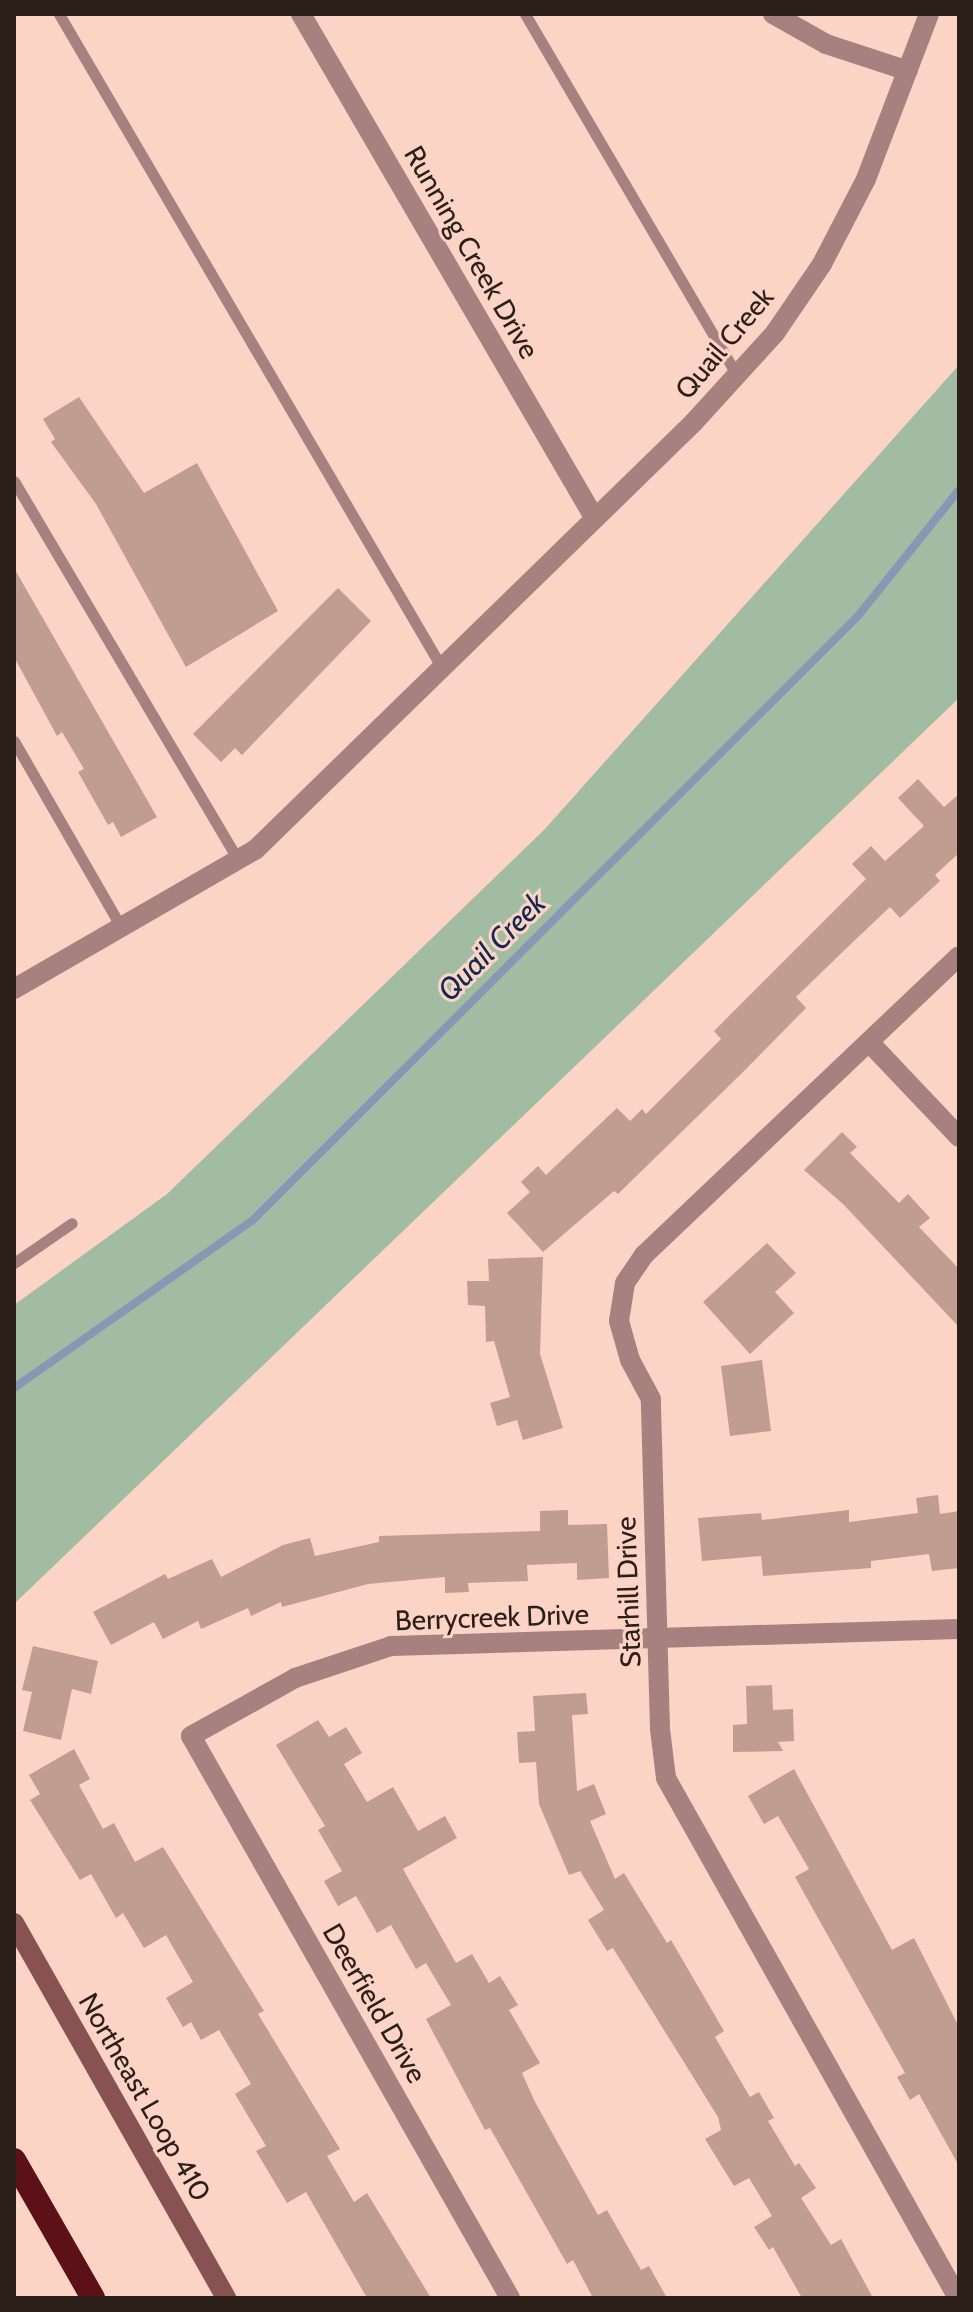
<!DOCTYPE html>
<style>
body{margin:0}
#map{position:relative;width:973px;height:2312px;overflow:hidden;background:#fcd4c6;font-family:Cabin,sans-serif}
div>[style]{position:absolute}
.green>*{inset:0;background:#a2bca3}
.stream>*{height:8px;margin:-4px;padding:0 4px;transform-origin:4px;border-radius:4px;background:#8698b4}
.building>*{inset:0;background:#c19d90}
.lane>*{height:11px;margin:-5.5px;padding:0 5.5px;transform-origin:5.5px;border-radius:5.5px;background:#a7807f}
.street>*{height:20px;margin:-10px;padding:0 10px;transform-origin:10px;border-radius:10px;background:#a7807f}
.secondary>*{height:20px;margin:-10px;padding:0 10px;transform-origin:10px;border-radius:10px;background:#895252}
.highway>*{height:24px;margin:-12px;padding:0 12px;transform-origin:12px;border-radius:12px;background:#5c1018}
span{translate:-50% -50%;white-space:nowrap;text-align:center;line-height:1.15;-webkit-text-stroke:6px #fcd4c6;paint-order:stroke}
.street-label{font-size:28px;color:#2c1e18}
.water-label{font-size:30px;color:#112950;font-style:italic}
.frame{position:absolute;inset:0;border:16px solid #2c1e18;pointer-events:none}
</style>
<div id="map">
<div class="green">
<div style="clip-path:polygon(959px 365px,959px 698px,14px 1604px,14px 1305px,167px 1194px,544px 830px)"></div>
</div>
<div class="stream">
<div style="left:14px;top:1388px;width:292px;rotate:-35.1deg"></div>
<div style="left:253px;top:1220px;width:855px;rotate:-44.95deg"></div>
<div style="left:858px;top:616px;width:161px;rotate:-51.3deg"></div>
</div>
<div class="building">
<div style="clip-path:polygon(79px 397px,144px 493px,197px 463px,278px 611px,186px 667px,96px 504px,51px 442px,55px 439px,43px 419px)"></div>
<div style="clip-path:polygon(14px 568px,157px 817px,121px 837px,113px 822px,108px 825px,78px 772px,84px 769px,62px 732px,57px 736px,14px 657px)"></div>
<div style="clip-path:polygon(338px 588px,371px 621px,242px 755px,235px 748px,221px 762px,193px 734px)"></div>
<div style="clip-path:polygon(918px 779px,944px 807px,959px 794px,959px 853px,935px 875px,940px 881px,900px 918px,890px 907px,855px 940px,796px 997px,806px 1008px,741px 1074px,618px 1194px,614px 1191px,543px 1252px,507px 1213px,530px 1192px,521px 1182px,538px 1166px,546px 1175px,617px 1108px,630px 1121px,642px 1109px,646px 1114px,721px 1039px,714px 1031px,866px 879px,852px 864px,871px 846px,885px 861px,924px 826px,898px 798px)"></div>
<div style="clip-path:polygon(842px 1132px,857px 1147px,850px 1153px,899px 1203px,908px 1194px,930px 1218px,919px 1227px,959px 1269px,959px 1327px,843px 1204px,804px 1170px)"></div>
<div style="clip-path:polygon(767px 1243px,796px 1273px,775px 1292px,794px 1313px,750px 1354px,703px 1302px)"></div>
<div style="clip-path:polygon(543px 1257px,540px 1354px,563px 1428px,523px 1440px,517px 1420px,497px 1426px,490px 1403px,510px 1397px,494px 1341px,486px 1342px,485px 1306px,468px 1305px,467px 1281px,489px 1281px,488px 1259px)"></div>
<div style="clip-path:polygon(762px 1360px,771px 1431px,730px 1436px,721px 1366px)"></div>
<div style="clip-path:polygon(938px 1495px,940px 1514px,959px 1511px,959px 1568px,932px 1571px,929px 1554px,871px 1561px,871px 1568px,763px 1576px,761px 1556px,702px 1561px,698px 1518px,761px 1513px,762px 1520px,849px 1510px,849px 1522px,918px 1513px,916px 1498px)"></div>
<div style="clip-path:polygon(568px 1510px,568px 1525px,607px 1524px,609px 1578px,577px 1580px,577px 1563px,527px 1565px,528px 1581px,468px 1583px,469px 1592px,445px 1593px,445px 1577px,368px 1584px,282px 1607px,281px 1602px,251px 1616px,248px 1608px,201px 1629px,198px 1621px,163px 1639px,154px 1622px,111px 1645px,93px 1612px,165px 1574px,168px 1579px,212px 1559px,221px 1577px,283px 1545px,310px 1538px,315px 1556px,379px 1542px,379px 1536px,540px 1531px,540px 1511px)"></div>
<div style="clip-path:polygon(33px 1646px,98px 1661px,91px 1694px,72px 1689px,61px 1740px,23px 1731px,32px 1692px,22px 1690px)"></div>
<div style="clip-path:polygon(772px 1685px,773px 1710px,793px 1709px,794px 1741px,778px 1742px,783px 1751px,733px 1752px,733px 1725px,747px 1724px,746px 1686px)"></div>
<div style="clip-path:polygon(586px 1693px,588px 1714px,572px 1715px,577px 1791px,594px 1784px,606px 1814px,590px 1821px,615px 1879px,624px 1873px,667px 1943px,671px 1940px,724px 2031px,715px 2037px,750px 2097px,759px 2092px,774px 2118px,768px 2121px,795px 2166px,799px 2163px,816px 2188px,801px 2198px,831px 2245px,841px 2239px,873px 2298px,802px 2298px,773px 2247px,769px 2250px,754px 2227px,772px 2216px,749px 2178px,734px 2186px,705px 2139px,721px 2130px,718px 2117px,613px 1948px,607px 1951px,588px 1920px,604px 1910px,580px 1871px,569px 1875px,539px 1804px,536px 1762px,519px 1763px,517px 1732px,535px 1731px,533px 1696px)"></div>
<div style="clip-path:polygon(318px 1720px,329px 1737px,346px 1727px,362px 1753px,344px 1764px,367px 1802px,393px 1787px,418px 1831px,445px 1816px,457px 1838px,403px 1869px,456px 1963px,472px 1954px,489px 1983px,500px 1976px,518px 2005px,509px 2010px,540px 2063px,522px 2073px,535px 2102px,598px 2215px,607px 2210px,641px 2270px,649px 2266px,667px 2298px,593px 2298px,573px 2260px,567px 2264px,490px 2128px,485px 2130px,426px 2019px,451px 2005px,426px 1963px,416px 1969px,391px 1925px,377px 1933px,356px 1896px,338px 1906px,324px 1881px,342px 1871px,318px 1830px,325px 1826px,276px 1745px)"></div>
<div style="clip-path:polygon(74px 1749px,90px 1779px,79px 1785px,103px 1829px,114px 1823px,135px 1862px,163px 1847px,264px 2011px,258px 2014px,340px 2149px,327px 2156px,354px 2202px,367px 2193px,431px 2298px,367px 2298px,306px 2192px,287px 2203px,256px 2151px,266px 2146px,235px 2094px,251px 2084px,219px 2030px,201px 2040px,191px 2022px,183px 2027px,166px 1998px,193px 1982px,166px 1935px,144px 1948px,123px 1913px,116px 1918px,91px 1874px,80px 1880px,30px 1800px,40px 1794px,29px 1775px)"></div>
<div style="clip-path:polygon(794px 1769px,892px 1950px,914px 1938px,959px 2027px,959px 2166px,919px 2094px,910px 2100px,897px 2077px,905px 2073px,795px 1877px,809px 1869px,778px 1816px,764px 1824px,748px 1796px)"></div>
</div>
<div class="lane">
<div style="left:59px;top:14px;width:758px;rotate:59.65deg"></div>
<div style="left:525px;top:14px;width:420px;rotate:59.6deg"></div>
<div style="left:14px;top:481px;width:442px;rotate:59.4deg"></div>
<div style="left:14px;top:741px;width:217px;rotate:60.1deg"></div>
<div style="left:14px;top:1263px;width:70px;rotate:-34.6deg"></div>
</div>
<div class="street">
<div style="left:301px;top:14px;width:584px;rotate:59.79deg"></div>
<div style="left:773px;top:14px;width:61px;rotate:29.5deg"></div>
<div style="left:826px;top:44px;width:86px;rotate:18.2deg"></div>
<div style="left:14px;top:989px;width:278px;rotate:-30deg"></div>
<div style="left:255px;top:850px;width:613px;rotate:-44.27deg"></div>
<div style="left:694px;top:422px;width:120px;rotate:-47.7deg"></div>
<div style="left:775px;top:333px;width:83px;rotate:-55.7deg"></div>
<div style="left:822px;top:264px;width:96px;rotate:-62.6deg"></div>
<div style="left:866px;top:179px;width:177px;rotate:-69.1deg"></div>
<div style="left:869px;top:1042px;width:131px;rotate:46.5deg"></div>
<div style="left:510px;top:2298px;width:646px;rotate:-119.58deg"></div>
<div style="left:191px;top:1736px;width:119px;rotate:-29.1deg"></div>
<div style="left:295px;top:1678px;width:101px;rotate:-18.4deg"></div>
<div style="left:391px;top:1646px;width:568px;rotate:-1.71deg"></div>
<div style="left:958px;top:2298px;width:596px;rotate:-119.32deg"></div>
<div style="left:666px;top:1778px;width:49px;rotate:-97deg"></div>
<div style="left:660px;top:1729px;width:330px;rotate:-91.6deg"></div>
<div style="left:651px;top:1399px;width:44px;rotate:-118.3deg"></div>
<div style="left:630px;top:1360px;width:41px;rotate:-105.8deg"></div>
<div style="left:619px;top:1321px;width:38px;rotate:-81deg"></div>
<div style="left:625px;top:1283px;width:34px;rotate:-56deg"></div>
<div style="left:644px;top:1255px;width:434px;rotate:-43.5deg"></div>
</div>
<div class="secondary">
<div style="left:14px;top:1923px;width:431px;rotate:60.5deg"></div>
</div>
<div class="highway">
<div style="left:14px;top:2160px;width:159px;rotate:60.2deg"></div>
</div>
<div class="street-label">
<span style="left:472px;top:252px;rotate:60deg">Running Creek Drive</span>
<span style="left:724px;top:343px;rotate:-50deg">Quail Creek</span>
<span style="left:628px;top:1592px;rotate:-92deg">Starhill Drive</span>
<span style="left:492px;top:1617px;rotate:-2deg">Berrycreek Drive</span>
<span style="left:375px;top:2003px;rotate:60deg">Deerfield Drive</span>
<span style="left:145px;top:2097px;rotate:60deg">Northeast Loop 410</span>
</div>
<div class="water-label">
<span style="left:492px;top:947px;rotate:-45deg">Quail Creek</span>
</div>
<div class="frame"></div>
</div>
